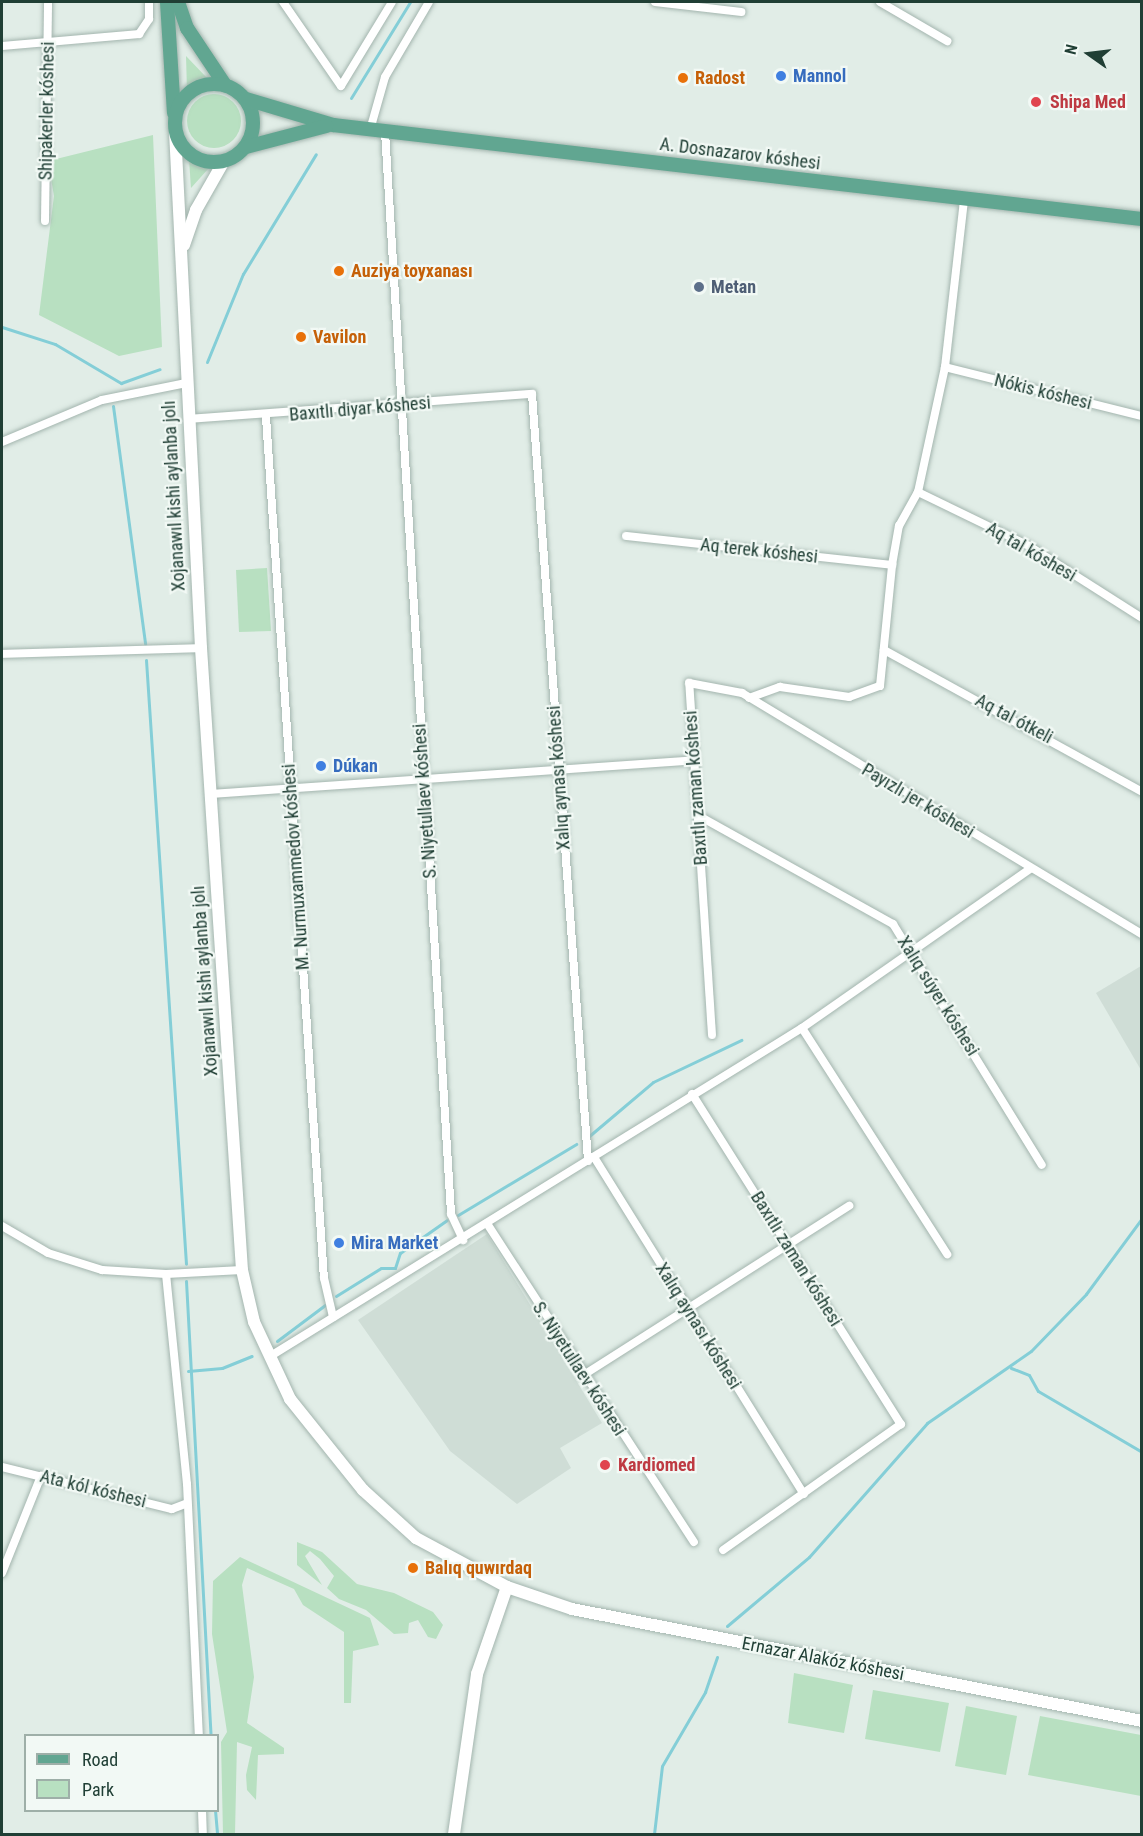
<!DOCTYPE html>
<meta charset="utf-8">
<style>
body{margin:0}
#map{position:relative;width:1143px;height:1836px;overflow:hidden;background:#e1ede7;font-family:"Roboto Condensed",sans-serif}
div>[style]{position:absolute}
.built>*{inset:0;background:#cfddd6}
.green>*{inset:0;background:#b8e0c1}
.round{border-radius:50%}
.stream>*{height:3px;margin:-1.5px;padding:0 1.5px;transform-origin:1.5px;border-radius:1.5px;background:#84ced7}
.roads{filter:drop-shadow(0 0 2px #a3b5ae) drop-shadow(0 0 2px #a3b5ae)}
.street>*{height:8px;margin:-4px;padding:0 4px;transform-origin:4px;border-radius:4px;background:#fff}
.secondary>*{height:12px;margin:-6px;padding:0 6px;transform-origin:6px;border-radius:6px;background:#fff}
.primary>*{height:14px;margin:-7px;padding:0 7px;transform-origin:7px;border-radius:7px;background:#61a691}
.primary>.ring{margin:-7px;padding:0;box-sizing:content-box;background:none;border:14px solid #61a691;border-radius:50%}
.dots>*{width:16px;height:16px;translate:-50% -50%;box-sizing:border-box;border:3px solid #f2f9f5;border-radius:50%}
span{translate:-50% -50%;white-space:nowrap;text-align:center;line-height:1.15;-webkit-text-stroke:4.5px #f2f9f5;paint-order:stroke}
.shop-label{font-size:18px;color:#366cbe;font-weight:700}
.left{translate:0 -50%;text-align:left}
.food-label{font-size:18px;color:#c56008;font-weight:700}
.health-label{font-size:18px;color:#be3a42;font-weight:700}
.street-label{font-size:18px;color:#203f35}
.service-label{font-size:18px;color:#4e5e75;font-weight:700}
.frame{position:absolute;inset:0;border:3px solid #203f35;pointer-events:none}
.legend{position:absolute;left:24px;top:1734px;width:195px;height:78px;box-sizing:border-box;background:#f2f9f5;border:2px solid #9eafa8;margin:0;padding:8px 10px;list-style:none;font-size:18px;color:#203f35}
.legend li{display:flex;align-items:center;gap:12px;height:30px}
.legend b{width:30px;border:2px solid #9eafa8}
.north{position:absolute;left:1059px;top:24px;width:60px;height:60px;-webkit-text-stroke:4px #f2f9f5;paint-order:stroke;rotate:284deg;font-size:16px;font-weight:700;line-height:24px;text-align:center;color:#203f35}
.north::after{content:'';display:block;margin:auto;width:21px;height:27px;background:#203f35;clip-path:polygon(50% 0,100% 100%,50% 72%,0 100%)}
</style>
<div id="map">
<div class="built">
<div style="clip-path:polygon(1141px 966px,1141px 1070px,1096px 993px)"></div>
<div style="clip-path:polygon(487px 1234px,602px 1423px,560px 1448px,571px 1468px,517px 1504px,450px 1451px,358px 1320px)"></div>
</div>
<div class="green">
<div style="clip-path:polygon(186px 56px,208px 79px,187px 91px)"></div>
<div class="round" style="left:187px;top:94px;width:54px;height:54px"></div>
<div style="clip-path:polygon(153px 135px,162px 347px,119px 356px,39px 315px,54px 196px,48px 161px)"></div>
<div style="clip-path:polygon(189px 159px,209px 168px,191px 188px)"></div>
<div style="clip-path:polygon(267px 568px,271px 631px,239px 632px,236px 570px)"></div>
<div style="clip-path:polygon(297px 1542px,322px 1552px,357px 1584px,394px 1593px,433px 1612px,443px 1625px,436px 1639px,428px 1637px,418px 1620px,409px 1623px,408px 1633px,394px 1634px,366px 1610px,339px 1599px,327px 1588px,334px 1576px,320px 1559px,310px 1551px,305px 1556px,322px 1585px,297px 1565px)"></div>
<div style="clip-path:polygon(240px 1557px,370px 1618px,379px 1645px,353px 1651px,351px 1703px,344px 1703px,344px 1632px,303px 1605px,294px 1589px,247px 1568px,242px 1585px,254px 1677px,247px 1723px,284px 1748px,284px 1754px,258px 1755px,256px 1800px,247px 1790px,246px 1775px,252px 1747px,237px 1742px,235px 1834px,223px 1834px,221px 1742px,227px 1732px,212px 1634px,213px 1581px)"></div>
<div style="clip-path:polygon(794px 1673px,853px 1685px,844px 1733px,788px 1723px)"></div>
<div style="clip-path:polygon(873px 1690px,949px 1703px,940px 1752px,865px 1739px)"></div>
<div style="clip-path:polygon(966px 1706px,1017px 1716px,1006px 1775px,955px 1766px)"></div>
<div style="clip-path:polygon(1040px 1716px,1141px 1735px,1141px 1796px,1028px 1775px)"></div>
</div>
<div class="stream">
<div style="left:351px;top:98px;width:113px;rotate:-58.4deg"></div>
<div style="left:2px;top:327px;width:56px;rotate:17.8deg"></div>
<div style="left:55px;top:344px;width:77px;rotate:30.6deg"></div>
<div style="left:121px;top:383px;width:41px;rotate:-19.7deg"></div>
<div style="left:207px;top:362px;width:95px;rotate:-67.8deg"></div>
<div style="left:243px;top:274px;width:140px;rotate:-58.7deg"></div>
<div style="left:113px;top:406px;width:240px;rotate:82.3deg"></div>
<div style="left:146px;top:660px;width:605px;rotate:86.21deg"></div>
<div style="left:588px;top:1137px;width:85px;rotate:-40.2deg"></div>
<div style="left:653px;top:1082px;width:98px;rotate:-25.5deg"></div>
<div style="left:458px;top:1215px;width:138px;rotate:-31deg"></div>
<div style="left:186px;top:1281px;width:456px;rotate:86.9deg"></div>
<div style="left:336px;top:1296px;width:53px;rotate:-31.9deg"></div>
<div style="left:381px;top:1268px;width:14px"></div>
<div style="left:395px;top:1268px;width:16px;rotate:-72deg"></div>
<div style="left:400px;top:1253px;width:57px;rotate:-35.1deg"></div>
<div style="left:277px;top:1341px;width:60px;rotate:-36.9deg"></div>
<div style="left:1011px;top:1368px;width:19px;rotate:21deg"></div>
<div style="left:1029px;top:1375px;width:18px;rotate:61deg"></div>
<div style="left:1038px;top:1391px;width:121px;rotate:30.4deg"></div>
<div style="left:188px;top:1371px;width:34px;rotate:-5deg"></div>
<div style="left:222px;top:1368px;width:32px;rotate:-22deg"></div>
<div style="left:727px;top:1626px;width:107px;rotate:-40.1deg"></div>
<div style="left:809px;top:1557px;width:179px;rotate:-48.6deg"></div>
<div style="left:927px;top:1423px;width:126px;rotate:-34.7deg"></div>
<div style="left:1031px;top:1351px;width:79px;rotate:-46deg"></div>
<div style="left:1086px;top:1294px;width:94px;rotate:-53.6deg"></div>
<div style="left:215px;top:1810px;width:24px;rotate:85deg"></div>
<div style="left:654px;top:1834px;width:68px;rotate:-83.3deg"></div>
<div style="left:662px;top:1766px;width:86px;rotate:-59.8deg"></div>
<div style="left:705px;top:1692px;width:37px;rotate:-71deg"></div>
</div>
<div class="roads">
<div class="street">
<div style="left:283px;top:2px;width:102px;rotate:55.4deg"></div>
<div style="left:341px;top:86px;width:98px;rotate:-58.7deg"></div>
<div style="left:655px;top:2px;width:87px;rotate:6.6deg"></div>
<div style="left:880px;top:2px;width:78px;rotate:30.2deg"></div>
<div style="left:2px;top:46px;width:138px;rotate:-5deg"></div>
<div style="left:139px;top:34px;width:18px;rotate:-56deg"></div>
<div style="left:149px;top:19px;width:17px;rotate:-90deg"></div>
<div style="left:370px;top:130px;width:55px;rotate:-74.2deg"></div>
<div style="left:385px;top:77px;width:87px;rotate:-59.6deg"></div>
<div style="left:385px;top:131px;width:1085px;rotate:86.51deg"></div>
<div style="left:451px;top:1214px;width:29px;rotate:65deg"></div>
<div style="left:45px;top:221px;width:219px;rotate:-89.2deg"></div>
<div style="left:945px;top:367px;width:203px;rotate:14deg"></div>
<div style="left:266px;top:417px;width:863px;rotate:86.15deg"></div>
<div style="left:324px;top:1278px;width:40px;rotate:77deg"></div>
<div style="left:188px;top:419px;width:345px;rotate:-4.2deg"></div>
<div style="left:532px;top:394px;width:769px;rotate:85.82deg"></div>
<div style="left:2px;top:442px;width:108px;rotate:-22.8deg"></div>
<div style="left:102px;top:400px;width:86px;rotate:-11.4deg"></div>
<div style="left:918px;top:492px;width:123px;rotate:25.9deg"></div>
<div style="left:1029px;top:546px;width:134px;rotate:32.5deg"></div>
<div style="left:626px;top:536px;width:268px;rotate:6.2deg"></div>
<div style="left:884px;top:650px;width:294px;rotate:28.8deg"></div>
<div style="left:2px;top:654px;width:199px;rotate:-1.7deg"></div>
<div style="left:749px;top:698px;width:33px;rotate:-20deg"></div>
<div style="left:780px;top:687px;width:70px;rotate:8.2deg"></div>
<div style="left:849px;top:697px;width:33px;rotate:-20deg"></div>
<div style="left:880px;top:686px;width:122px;rotate:-84.3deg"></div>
<div style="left:892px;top:565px;width:40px;rotate:-80deg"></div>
<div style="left:899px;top:526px;width:39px;rotate:-61deg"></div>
<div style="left:918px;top:492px;width:128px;rotate:-77.8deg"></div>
<div style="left:945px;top:367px;width:169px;rotate:-83.5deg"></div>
<div style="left:211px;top:794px;width:485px;rotate:-4deg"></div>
<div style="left:699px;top:816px;width:222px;rotate:29.1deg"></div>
<div style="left:893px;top:924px;width:283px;rotate:58.3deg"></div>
<div style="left:802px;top:1028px;width:269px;rotate:57.3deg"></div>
<div style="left:712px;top:1035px;width:353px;rotate:-93.7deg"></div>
<div style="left:689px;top:683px;width:54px;rotate:10.7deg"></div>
<div style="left:742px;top:693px;width:467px;rotate:31.1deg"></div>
<div style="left:692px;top:1094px;width:391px;rotate:57.7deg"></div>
<div style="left:901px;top:1424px;width:218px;rotate:144.7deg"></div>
<div style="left:594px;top:1157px;width:397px;rotate:58.1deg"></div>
<div style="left:488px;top:1225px;width:378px;rotate:57deg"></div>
<div style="left:2px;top:1226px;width:53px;rotate:30.4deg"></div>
<div style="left:48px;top:1253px;width:57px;rotate:17.5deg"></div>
<div style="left:102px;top:1270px;width:64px;rotate:3.6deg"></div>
<div style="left:166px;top:1274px;width:76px;rotate:-3deg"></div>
<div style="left:166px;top:1274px;width:211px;rotate:84.3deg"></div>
<div style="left:187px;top:1484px;width:252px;rotate:87.3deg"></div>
<div style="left:269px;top:1357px;width:626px;rotate:-31.69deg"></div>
<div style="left:802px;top:1028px;width:278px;rotate:-34.9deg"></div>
<div style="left:582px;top:1376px;width:317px;rotate:-32.5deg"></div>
<div style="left:2px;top:1467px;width:175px;rotate:13.9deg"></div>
<div style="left:172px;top:1509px;width:14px;rotate:-21deg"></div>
<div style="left:2px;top:1573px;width:105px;rotate:-68.1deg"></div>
<div style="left:202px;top:1810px;width:24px;rotate:88deg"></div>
</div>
<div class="secondary">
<div style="left:175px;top:131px;width:518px;rotate:87.12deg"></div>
<div style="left:201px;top:648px;width:623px;rotate:86.23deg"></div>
<div style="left:242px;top:1270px;width:53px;rotate:77deg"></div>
<div style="left:254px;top:1322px;width:85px;rotate:64.9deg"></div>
<div style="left:290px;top:1399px;width:117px;rotate:51.3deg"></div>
<div style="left:363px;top:1490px;width:72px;rotate:42.2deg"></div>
<div style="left:416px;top:1538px;width:103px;rotate:28.3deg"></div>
<div style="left:507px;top:1587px;width:69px;rotate:18.7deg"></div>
<div style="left:572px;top:1609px;width:581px;rotate:11.12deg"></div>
<div style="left:184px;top:245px;width:37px;rotate:-71deg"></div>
<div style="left:196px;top:210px;width:56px;rotate:-60.3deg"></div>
<div style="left:454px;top:1834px;width:162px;rotate:-81.8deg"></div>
<div style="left:477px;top:1674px;width:92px;rotate:-71deg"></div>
</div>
<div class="primary">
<div style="left:167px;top:2px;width:111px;rotate:86.4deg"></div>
<div style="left:178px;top:2px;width:28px;rotate:71deg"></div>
<div style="left:187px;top:28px;width:69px;rotate:56.3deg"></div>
<div class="ring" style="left:175px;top:84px;width:64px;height:64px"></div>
<div style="left:246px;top:99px;width:91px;rotate:16.6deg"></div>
<div style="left:333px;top:125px;width:814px;rotate:6.63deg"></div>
<div style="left:246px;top:147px;width:83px;rotate:-14.7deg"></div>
</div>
</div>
<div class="dots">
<div style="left:781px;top:76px;background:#3f7fe0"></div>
<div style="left:683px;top:78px;background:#e8710a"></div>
<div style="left:1036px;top:102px;background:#e0444e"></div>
<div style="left:339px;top:271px;background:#e8710a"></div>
<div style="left:699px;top:287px;background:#5c6f8a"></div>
<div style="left:301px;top:337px;background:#e8710a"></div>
<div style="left:321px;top:766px;background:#3f7fe0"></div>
<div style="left:339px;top:1243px;background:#3f7fe0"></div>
<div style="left:605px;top:1465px;background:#e0444e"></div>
<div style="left:413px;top:1568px;background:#e8710a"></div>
</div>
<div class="shop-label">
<span class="left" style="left:793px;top:76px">Mannol</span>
<span class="left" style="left:333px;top:766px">Dúkan</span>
<span class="left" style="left:351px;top:1243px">Mira Market</span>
</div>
<div class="food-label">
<span class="left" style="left:695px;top:78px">Radost</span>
<span class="left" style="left:351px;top:271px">Auziya toyxanası</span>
<span class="left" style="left:313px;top:337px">Vavilon</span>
<span class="left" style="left:425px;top:1568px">Balıq quwırdaq</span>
</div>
<div class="health-label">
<span class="left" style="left:1050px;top:102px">Shipa Med</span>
<span class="left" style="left:618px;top:1465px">Kardiomed</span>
</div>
<div class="street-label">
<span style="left:47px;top:111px;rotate:-89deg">Shipakerler kóshesi</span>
<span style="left:740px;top:154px;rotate:7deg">A. Dosnazarov kóshesi</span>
<span style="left:1043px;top:392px;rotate:14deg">Nókis kóshesi</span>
<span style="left:360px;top:409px;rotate:-5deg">Baxıtlı diyar kóshesi</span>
<span style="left:174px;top:496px;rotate:-93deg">Xojanawıl kishi aylanba jolı</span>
<span style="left:759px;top:551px;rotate:6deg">Aq terek kóshesi</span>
<span style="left:1031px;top:552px;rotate:30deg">Aq tal kóshesi</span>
<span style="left:1014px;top:719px;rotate:28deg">Aq tal ótkeli</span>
<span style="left:559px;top:778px;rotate:-94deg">Xalıq aynası kóshesi</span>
<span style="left:696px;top:788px;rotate:-94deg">Baxıtlı zaman kóshesi</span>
<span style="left:425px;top:801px;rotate:-94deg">S. Niyetullaev kóshesi</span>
<span style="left:918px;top:801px;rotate:31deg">Payızlı jer kóshesi</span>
<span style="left:296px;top:867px;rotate:-94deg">M. Nurmuxammedov kóshesi</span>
<span style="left:205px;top:981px;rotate:-94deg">Xojanawıl kishi aylanba jolı</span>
<span style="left:938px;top:996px;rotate:58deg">Xalıq súyer kóshesi</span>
<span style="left:796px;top:1259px;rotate:58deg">Baxıtlı zaman kóshesi</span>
<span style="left:698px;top:1326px;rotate:58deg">Xalıq aynası kóshesi</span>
<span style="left:579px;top:1369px;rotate:57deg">S. Niyetullaev kóshesi</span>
<span style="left:93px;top:1489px;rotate:14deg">Ata kól kóshesi</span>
<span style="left:823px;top:1659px;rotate:11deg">Ernazar Alakóz kóshesi</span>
</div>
<div class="service-label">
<span class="left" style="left:711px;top:287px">Metan</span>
</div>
<div class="frame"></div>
<ul class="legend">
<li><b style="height:8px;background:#61a691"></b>Road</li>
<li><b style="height:16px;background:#b8e0c1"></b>Park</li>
</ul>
<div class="north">N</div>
</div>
